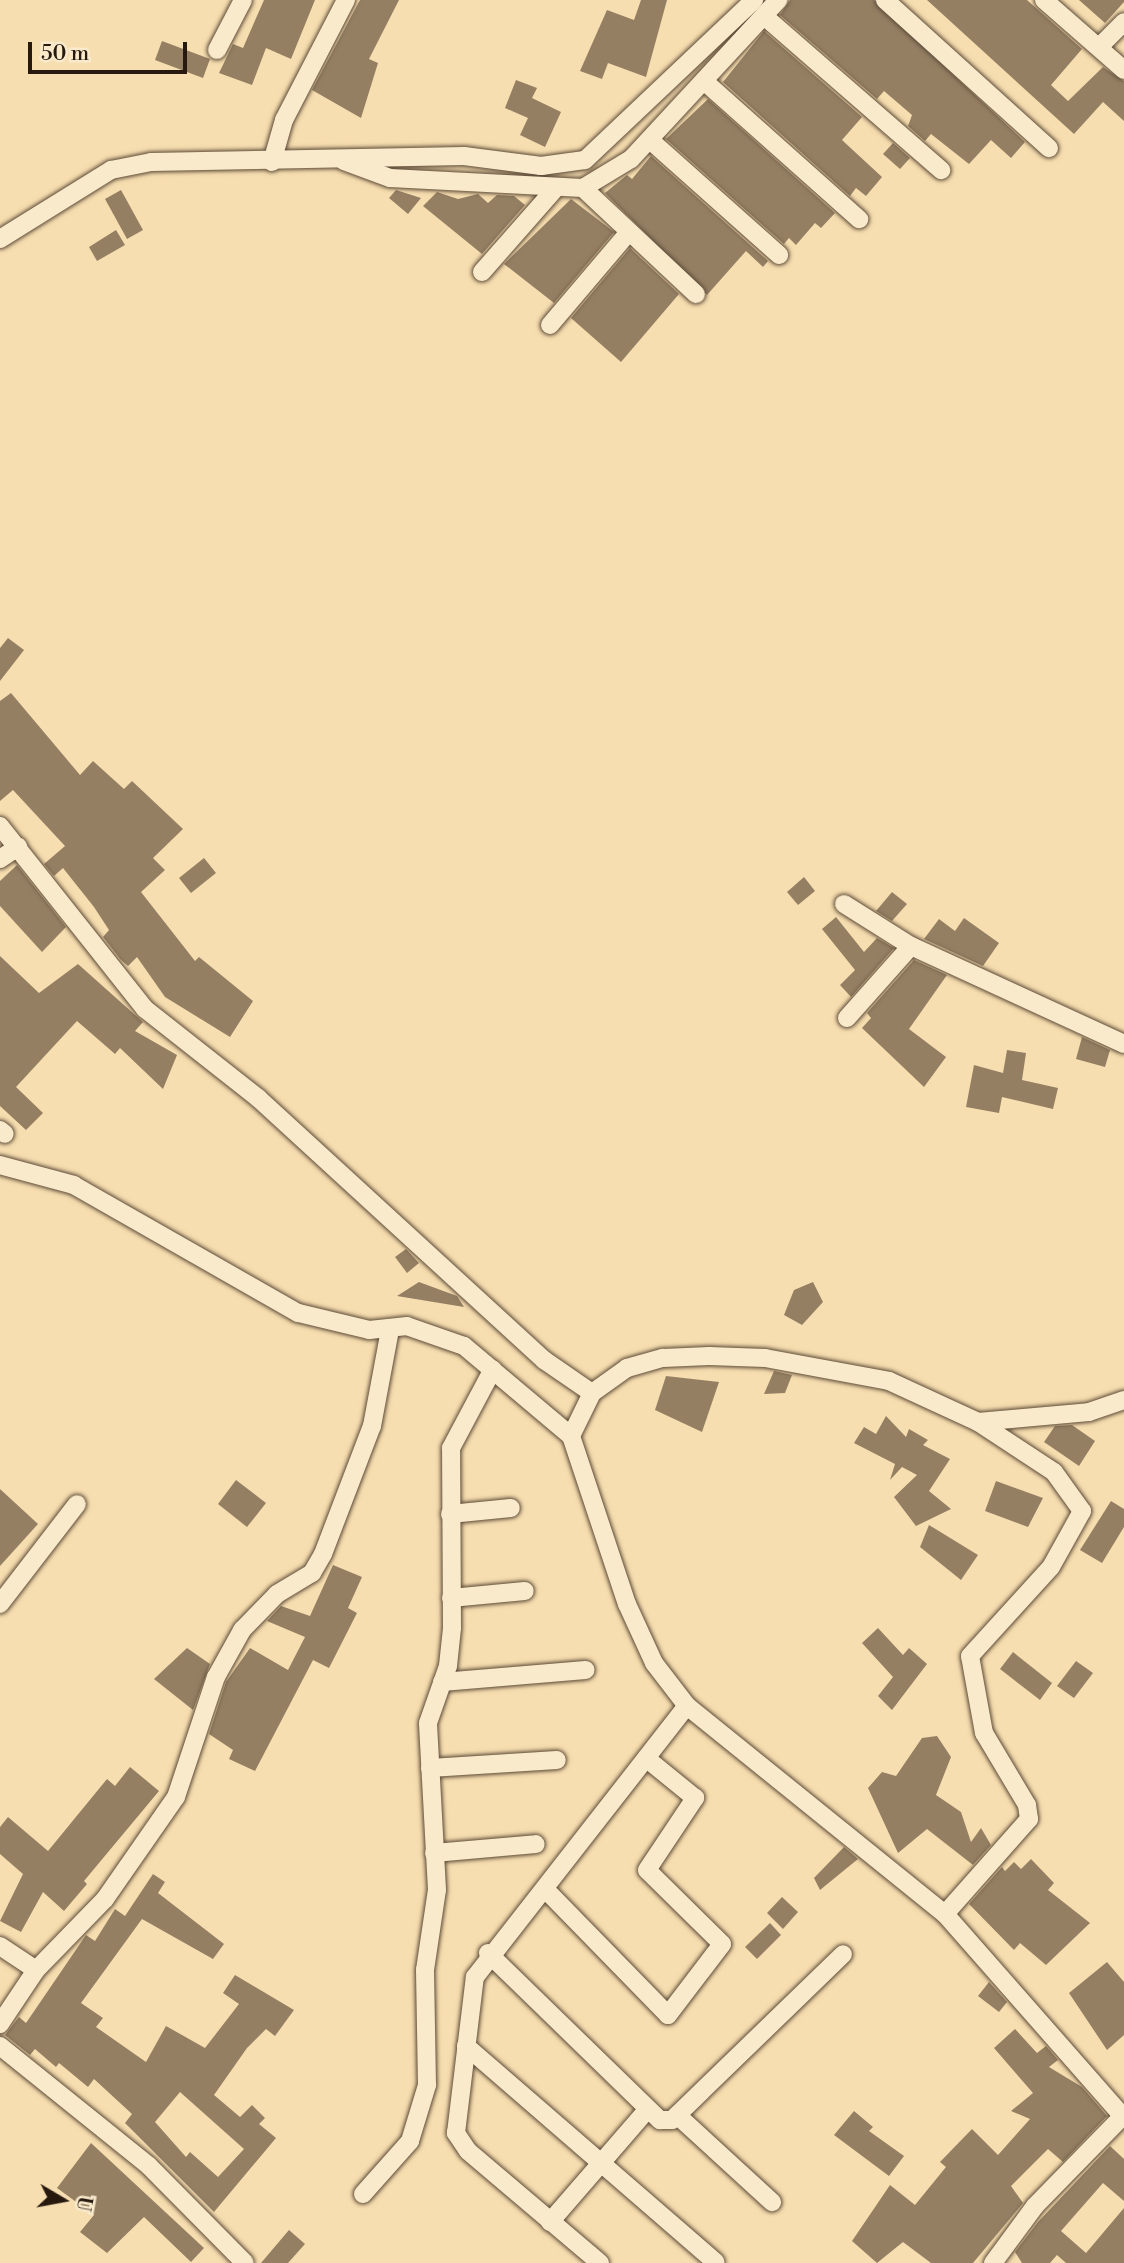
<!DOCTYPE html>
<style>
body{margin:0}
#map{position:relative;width:1124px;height:2263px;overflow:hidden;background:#f7deb0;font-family:"Libre Bodoni",serif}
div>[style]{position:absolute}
.building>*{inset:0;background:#947f63}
.roads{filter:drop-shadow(0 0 2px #5c4a37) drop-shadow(0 0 2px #5c4a37)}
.minor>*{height:18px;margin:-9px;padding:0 9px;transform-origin:9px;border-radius:9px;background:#faeacc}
span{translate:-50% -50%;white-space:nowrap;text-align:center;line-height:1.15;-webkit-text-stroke:5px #faeacc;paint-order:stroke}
.north{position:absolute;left:28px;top:2165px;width:70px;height:70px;-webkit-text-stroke:5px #faeacc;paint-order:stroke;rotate:100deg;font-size:19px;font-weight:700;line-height:28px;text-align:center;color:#28190f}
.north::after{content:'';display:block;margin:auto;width:24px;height:32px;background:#28190f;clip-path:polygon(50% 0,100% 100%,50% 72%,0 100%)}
.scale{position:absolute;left:28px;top:42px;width:159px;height:32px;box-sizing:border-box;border:4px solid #28190f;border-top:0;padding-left:9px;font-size:21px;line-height:24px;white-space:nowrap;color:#28190f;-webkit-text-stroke:5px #faeacc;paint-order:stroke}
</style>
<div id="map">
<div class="building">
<div style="clip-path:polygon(264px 0,315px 0,291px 59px,266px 48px,252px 85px,219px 73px,233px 44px,243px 48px)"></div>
<div style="clip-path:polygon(360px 0,399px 0,369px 59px,378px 63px,361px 118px,312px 90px)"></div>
<div style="clip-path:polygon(641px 0,667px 0,646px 77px,608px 63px,602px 79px,580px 71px,607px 10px,634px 20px)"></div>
<div style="clip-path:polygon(790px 0,874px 0,1025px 142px,1011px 158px,991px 140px,969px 164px,931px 134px,925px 141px,908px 126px,912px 115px,884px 91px,877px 99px,780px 15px)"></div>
<div style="clip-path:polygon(927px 0,1027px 0,1082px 49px,1051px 85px,1068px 101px,1103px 67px,1124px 81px,1124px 121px,1103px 102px,1074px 134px)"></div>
<div style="clip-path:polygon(1079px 0,1124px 0,1124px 2px,1105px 23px)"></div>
<div style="clip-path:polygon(764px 31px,862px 117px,842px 140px,882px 177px,866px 196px,856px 188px,850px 196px,723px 82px)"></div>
<div style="clip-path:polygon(162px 41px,210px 59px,203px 78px,155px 60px)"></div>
<div style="clip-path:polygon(516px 80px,537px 88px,532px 98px,561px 112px,545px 147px,520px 135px,528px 118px,505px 108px)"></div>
<div style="clip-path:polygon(708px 99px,835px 213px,821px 228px,815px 223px,796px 245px,789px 238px,784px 244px,666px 139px)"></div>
<div style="clip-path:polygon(893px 143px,910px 158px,900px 169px,883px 154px)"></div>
<div style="clip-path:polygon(651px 156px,768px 261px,763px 267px,746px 251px,707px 295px,605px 193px,627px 175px,632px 179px)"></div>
<div style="clip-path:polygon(121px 190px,143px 230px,127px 239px,105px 199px)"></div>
<div style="clip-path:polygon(396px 190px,421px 198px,408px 214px,389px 198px)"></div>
<div style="clip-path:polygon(437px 192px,458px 199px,478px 194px,488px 203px,497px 195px,514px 196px,525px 205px,482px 254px,423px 206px)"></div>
<div style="clip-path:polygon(571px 199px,614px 232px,554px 303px,504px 264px)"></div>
<div style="clip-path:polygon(116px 230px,125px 245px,97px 261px,89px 247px)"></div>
<div style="clip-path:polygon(630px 248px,679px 294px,621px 362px,571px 318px)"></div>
<div style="clip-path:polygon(8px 638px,24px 650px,0 681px,0 648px)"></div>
<div style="clip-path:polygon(11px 693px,80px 775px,93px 761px,124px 789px,132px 781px,183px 829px,153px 858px,165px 870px,141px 892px,195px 961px,199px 957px,253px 1001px,230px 1037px,165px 997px,137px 957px,128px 966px,121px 960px,103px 937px,109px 930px,94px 907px,63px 868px,54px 876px,44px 864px,65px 846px,13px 790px,0 801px,0 701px)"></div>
<div style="clip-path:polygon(204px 858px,216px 873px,191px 893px,179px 878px)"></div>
<div style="clip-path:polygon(17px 865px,66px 927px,42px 952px,0 906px,0 881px)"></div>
<div style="clip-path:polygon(804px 877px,815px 891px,798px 905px,787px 892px)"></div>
<div style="clip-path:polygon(892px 892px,907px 904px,892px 921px,876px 911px)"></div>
<div style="clip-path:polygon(836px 917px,864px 952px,877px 938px,894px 948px,851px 997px,840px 985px,855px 970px,822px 929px)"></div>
<div style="clip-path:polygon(964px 918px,999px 943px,983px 966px,924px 939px,939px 919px,955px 931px)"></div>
<div style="clip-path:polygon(0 956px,39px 993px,78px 964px,143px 1022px,135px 1031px,177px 1055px,163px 1089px,120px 1048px,115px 1054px,77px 1021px,16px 1087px,43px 1113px,26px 1130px,0 1106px)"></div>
<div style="clip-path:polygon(914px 960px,947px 975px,909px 1029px,946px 1057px,924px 1087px,862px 1028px,871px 1018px,867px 1013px)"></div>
<div style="clip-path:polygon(1082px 1037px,1110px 1050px,1105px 1067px,1076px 1059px)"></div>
<div style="clip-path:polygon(1007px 1050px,1026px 1053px,1022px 1080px,1058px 1088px,1053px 1109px,1002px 1097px,999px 1113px,966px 1107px,974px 1065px,1003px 1073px)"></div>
<div style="clip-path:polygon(406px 1249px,419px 1263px,407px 1273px,395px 1257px)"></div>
<div style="clip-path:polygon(419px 1282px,457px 1296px,464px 1307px,397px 1296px)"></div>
<div style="clip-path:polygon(813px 1282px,823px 1302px,802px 1325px,784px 1315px,794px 1290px)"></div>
<div style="clip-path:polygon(774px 1371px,792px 1375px,785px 1393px,764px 1394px)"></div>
<div style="clip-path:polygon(666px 1376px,719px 1382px,702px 1432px,655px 1410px)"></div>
<div style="clip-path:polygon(886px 1416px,906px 1437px,909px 1429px,928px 1440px,923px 1445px,950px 1459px,929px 1491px,951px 1509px,916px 1526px,894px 1497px,917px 1475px,902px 1467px,890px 1480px,895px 1464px,854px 1443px,864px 1427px,876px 1434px)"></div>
<div style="clip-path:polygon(1072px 1425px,1095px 1441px,1079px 1466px,1044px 1442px,1055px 1426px)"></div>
<div style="clip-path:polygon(236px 1480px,266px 1503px,247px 1527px,218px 1504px)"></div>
<div style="clip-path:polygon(996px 1481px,1043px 1498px,1028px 1527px,985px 1511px)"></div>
<div style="clip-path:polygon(0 1489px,38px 1524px,0 1566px)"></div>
<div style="clip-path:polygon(1111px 1501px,1124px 1509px,1124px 1527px,1102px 1563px,1080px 1550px)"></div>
<div style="clip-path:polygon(929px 1525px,978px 1555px,961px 1580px,920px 1547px)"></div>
<div style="clip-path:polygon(333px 1565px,362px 1577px,348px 1608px,357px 1613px,329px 1668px,313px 1660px,255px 1771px,229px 1759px,233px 1750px,209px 1734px,226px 1682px,250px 1648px,288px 1670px,305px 1637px,267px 1621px,281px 1606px,310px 1616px)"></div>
<div style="clip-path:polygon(878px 1628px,903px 1655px,909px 1648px,927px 1664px,892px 1710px,878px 1696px,893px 1677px,862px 1643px)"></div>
<div style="clip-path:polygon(187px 1648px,210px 1664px,193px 1710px,154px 1679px)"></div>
<div style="clip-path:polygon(1013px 1652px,1052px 1683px,1040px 1700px,1000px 1669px)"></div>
<div style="clip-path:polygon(1076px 1661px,1093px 1673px,1074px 1698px,1057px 1686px)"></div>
<div style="clip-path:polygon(937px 1736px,951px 1757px,936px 1795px,961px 1812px,971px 1842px,981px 1828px,991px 1845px,973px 1865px,927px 1829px,898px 1853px,868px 1788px,882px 1772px,896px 1776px,922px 1738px)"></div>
<div style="clip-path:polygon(130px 1767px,159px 1791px,84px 1881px,87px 1884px,64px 1911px,43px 1892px,21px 1932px,0 1921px,23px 1874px,0 1854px,0 1827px,8px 1817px,48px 1851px,107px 1779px,115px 1786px)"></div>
<div style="clip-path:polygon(844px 1847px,858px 1859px,820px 1890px,814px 1878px)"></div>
<div style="clip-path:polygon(1031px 1859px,1054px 1883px,1048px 1890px,1090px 1923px,1046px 1965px,1020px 1943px,1014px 1950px,969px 1904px,1002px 1867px,1005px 1871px,1014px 1862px,1021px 1869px)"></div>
<div style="clip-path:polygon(evenodd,153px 1874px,165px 1882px,158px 1893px,224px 1944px,213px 1959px,142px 1919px,81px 2003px,103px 2018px,96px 2027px,146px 2062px,166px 2026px,205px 2048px,239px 2004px,223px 1993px,235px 1975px,294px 2010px,275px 2036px,266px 2029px,247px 2048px,214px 2095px,240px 2117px,252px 2105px,265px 2118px,259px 2124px,276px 2138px,214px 2212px,125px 2123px,132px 2114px,94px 2079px,88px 2087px,59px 2063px,56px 2067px,35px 2049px,30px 2055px,5px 2035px,19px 2017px,26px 2023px,86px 1935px,95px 1941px,115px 1909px,125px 1916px,153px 1874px,180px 2092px,244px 2149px,218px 2177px,190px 2152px,186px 2157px,155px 2122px,180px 2092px)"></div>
<div style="clip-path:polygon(782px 1897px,798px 1912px,783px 1929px,767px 1913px)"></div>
<div style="clip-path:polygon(770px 1923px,781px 1935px,757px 1959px,745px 1947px)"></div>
<div style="clip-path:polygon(1107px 1962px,1124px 1982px,1124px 2035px,1107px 2050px,1069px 1993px)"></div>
<div style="clip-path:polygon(989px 1982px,1007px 2002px,999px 2012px,978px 1996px)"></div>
<div style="clip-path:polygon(1015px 2029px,1037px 2053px,1046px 2046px,1058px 2060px,1049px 2067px,1082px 2087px,1107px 2116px,1063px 2162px,1048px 2149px,1011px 2186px,1023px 2203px,973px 2263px,931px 2263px,903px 2242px,877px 2263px,852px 2241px,890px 2185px,915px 2205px,946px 2167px,940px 2162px,972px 2129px,998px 2155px,1030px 2119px,1011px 2111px,1033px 2093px,994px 2048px)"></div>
<div style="clip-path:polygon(854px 2111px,873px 2127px,869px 2131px,904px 2156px,889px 2176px,834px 2135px)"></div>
<div style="clip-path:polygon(91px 2143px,204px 2248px,191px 2262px,144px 2217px,107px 2253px,80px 2232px,94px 2215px,57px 2188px)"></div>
<div style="clip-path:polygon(1110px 2146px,1124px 2159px,1124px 2201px,1103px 2183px,1061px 2231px,1086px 2253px,1124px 2208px,1124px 2263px,1066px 2263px,1057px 2255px,1050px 2263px,1022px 2263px,1015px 2252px,1038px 2222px)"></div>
<div style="clip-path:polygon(289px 2230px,305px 2244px,288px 2263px,261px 2263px)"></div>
</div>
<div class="roads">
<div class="minor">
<div style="left:885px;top:0;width:221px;rotate:42.1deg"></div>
<div style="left:1044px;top:0;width:106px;rotate:41.2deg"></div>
<div style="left:764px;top:16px;width:235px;rotate:41deg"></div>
<div style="left:1099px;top:47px;width:35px;rotate:-45deg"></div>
<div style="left:217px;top:50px;width:56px;rotate:-62.5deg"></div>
<div style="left:704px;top:81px;width:208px;rotate:41.7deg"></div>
<div style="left:650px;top:140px;width:173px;rotate:41.7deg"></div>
<div style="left:344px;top:161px;width:49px;rotate:20.3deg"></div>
<div style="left:390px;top:178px;width:193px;rotate:3deg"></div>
<div style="left:583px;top:188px;width:56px;rotate:-31.1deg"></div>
<div style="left:631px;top:159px;width:217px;rotate:-47.2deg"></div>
<div style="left:272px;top:162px;width:44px;rotate:-74.1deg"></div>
<div style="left:284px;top:120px;width:135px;rotate:-62.7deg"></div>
<div style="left:583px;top:188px;width:155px;rotate:43.2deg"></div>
<div style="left:0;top:239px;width:131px;rotate:-31.9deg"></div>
<div style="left:111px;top:170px;width:41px;rotate:-11.3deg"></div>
<div style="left:151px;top:162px;width:313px;rotate:-1.1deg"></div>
<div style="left:464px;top:156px;width:78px;rotate:7.4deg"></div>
<div style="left:541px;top:166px;width:44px;rotate:-7.8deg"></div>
<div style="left:585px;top:160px;width:233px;rotate:-43.4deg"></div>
<div style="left:482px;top:272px;width:111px;rotate:-48.7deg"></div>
<div style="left:550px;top:325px;width:122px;rotate:-49.7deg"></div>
<div style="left:0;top:826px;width:233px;rotate:51.6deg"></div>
<div style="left:145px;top:1009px;width:144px;rotate:38.2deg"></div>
<div style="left:258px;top:1098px;width:388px;rotate:42.5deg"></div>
<div style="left:544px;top:1360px;width:58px;rotate:34.5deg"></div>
<div style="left:592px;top:1393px;width:48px;rotate:116deg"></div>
<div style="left:571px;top:1436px;width:140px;rotate:-139.9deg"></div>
<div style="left:464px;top:1346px;width:60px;rotate:-160.7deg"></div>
<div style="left:407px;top:1326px;width:38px;rotate:174deg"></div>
<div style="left:369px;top:1330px;width:73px;rotate:-166.5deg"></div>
<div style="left:298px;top:1313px;width:258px;rotate:-150.3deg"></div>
<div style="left:74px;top:1185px;width:77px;rotate:-164.9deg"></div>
<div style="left:0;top:859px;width:22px;rotate:-34deg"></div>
<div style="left:844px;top:904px;width:79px;rotate:32.1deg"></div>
<div style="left:911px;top:946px;width:234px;rotate:24.7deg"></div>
<div style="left:847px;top:1018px;width:96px;rotate:-48.4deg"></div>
<div style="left:0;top:1130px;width:6px;rotate:39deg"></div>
<div style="left:592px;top:1393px;width:43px;rotate:-35.5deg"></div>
<div style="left:627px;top:1368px;width:37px;rotate:-16deg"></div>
<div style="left:663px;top:1358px;width:46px;rotate:-2.5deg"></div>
<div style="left:709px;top:1356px;width:56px;rotate:2deg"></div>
<div style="left:765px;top:1358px;width:126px;rotate:10.5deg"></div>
<div style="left:889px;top:1381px;width:98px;rotate:24.7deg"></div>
<div style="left:978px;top:1422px;width:111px;rotate:-5.1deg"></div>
<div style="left:1089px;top:1412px;width:37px;rotate:-19deg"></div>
<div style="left:571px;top:1436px;width:177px;rotate:71.6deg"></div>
<div style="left:627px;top:1604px;width:65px;rotate:65.4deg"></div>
<div style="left:654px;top:1663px;width:54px;rotate:52.5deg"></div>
<div style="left:687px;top:1706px;width:331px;rotate:38.9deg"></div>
<div style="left:945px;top:1914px;width:271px;rotate:48.7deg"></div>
<div style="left:450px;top:1514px;width:61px;rotate:-5.6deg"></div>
<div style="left:451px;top:1598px;width:74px;rotate:-5.4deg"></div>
<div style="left:0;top:1604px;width:126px;rotate:-52.4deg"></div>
<div style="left:442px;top:1682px;width:144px;rotate:-4.8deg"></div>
<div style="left:430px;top:1768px;width:127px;rotate:-3.6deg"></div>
<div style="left:434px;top:1853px;width:102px;rotate:-5deg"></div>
<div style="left:545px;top:1889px;width:176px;rotate:45.7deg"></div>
<div style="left:668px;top:2015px;width:89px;rotate:-52.7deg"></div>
<div style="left:722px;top:1944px;width:105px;rotate:-135.4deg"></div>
<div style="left:647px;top:1870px;width:87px;rotate:-56.3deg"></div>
<div style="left:695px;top:1798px;width:63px;rotate:-140.8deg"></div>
<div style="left:945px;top:1914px;width:127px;rotate:-48.5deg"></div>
<div style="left:1029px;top:1819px;width:14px;rotate:-98deg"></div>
<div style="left:1027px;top:1805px;width:84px;rotate:-120.8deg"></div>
<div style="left:984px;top:1733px;width:78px;rotate:-100.3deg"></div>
<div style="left:970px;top:1656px;width:120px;rotate:-47.7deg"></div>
<div style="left:1051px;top:1567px;width:64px;rotate:-61deg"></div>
<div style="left:1082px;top:1511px;width:48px;rotate:-125.7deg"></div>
<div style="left:1054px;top:1472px;width:91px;rotate:-146.7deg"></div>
<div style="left:0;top:1946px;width:43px;rotate:33.7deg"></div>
<div style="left:36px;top:1970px;width:65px;rotate:123.7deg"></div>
<div style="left:488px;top:1953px;width:240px;rotate:44.2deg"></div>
<div style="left:660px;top:2120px;width:12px"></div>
<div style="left:672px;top:2120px;width:238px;rotate:-44.1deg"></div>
<div style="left:36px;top:1970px;width:99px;rotate:-45.8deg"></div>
<div style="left:105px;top:1899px;width:124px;rotate:-55.2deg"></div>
<div style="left:176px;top:1797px;width:126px;rotate:-71.6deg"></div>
<div style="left:216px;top:1677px;width:54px;rotate:-61deg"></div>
<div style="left:242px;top:1630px;width:50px;rotate:-45.8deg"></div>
<div style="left:277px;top:1594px;width:41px;rotate:-31deg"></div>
<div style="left:312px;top:1573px;width:22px;rotate:-60deg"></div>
<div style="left:323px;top:1554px;width:137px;rotate:-69.1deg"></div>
<div style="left:372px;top:1426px;width:98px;rotate:-79.4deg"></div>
<div style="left:0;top:2046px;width:191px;rotate:38.8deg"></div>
<div style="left:149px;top:2166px;width:136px;rotate:45.3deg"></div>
<div style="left:466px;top:2046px;width:330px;rotate:40.9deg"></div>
<div style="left:677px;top:2115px;width:129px;rotate:42.5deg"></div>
<div style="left:363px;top:2194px;width:71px;rotate:-48.4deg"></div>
<div style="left:410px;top:2141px;width:59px;rotate:-73.1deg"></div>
<div style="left:427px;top:2085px;width:115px;rotate:-91deg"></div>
<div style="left:425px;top:1970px;width:81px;rotate:-81.5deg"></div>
<div style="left:437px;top:1890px;width:167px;rotate:-93.1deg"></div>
<div style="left:428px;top:1723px;width:60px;rotate:-70.7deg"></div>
<div style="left:448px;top:1666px;width:38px;rotate:-84deg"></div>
<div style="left:452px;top:1628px;width:180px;rotate:-90.3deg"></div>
<div style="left:451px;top:1448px;width:89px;rotate:-62deg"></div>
<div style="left:550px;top:2222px;width:148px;rotate:-49.1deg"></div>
<div style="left:600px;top:2263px;width:173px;rotate:-139.7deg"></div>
<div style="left:468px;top:2151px;width:22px;rotate:-124deg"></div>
<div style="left:456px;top:2133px;width:157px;rotate:-83.1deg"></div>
<div style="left:475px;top:1977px;width:344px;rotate:-52deg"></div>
<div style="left:993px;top:2263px;width:71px;rotate:-53.6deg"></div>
<div style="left:1035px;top:2206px;width:124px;rotate:-45.7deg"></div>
</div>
</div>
<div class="north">U</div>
<div class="scale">50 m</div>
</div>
